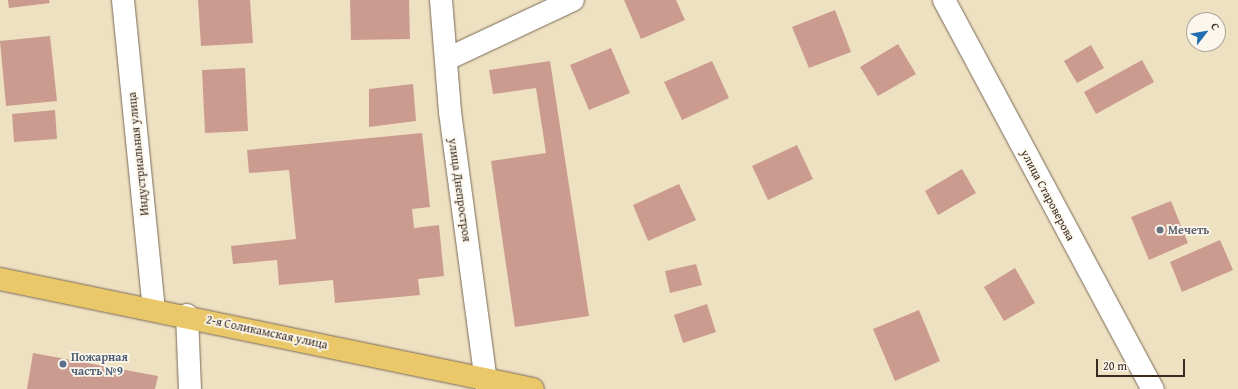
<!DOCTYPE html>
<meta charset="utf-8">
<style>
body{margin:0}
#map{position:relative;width:1238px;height:389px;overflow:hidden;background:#eee1c1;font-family:"Gentium Book Plus",serif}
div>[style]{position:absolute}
.building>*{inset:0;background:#cb9b8f}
.roads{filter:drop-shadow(0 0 1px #7a6a57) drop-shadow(0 0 1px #7a6a57)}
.minor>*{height:22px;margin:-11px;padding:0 11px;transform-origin:11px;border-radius:11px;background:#fff}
.primary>*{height:22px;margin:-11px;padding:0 11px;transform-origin:11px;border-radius:11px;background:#eac769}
.dots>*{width:11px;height:11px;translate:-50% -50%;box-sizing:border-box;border:2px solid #fbf7ec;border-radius:50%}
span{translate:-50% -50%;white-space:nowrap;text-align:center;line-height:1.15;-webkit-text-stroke:3.5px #fbf7ec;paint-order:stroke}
.street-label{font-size:12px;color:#3b2a1e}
.worship-label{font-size:12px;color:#5b616d;font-weight:700}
.left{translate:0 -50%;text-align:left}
.service-label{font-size:12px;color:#4e5e75;font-weight:700}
.north{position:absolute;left:1186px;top:12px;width:40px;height:40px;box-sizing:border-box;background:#fbf7ec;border:1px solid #aea59a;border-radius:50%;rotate:59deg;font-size:11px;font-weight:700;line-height:16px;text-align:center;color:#3b2a1e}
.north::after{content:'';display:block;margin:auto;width:14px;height:18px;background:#1f6fb2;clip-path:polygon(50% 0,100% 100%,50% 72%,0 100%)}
.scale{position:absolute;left:1096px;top:359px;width:89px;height:18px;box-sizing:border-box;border:2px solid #3b2a1e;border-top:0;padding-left:5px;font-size:12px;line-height:14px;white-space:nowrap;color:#3b2a1e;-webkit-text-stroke:3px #fbf7ec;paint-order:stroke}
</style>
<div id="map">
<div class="building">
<div style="clip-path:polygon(8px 0,49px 0,50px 3px,9px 8px)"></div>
<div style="clip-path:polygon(198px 0,250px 0,253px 43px,201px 46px)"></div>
<div style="clip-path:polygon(350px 0,409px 0,410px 39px,351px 40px)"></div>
<div style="clip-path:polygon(624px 0,676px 0,685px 20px,641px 39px)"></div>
<div style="clip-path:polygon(835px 10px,851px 52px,809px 68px,792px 27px)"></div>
<div style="clip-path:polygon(50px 36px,57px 101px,6px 106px,0 41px)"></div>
<div style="clip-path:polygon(898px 44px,916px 74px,878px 96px,860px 67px)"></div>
<div style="clip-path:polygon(1091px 45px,1104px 68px,1077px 83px,1064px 61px)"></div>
<div style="clip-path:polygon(611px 48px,630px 93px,589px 110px,570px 65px)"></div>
<div style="clip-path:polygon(1142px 60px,1154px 82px,1096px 114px,1084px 92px)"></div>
<div style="clip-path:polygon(550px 61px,589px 316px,515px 327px,491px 161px,546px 153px,536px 88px,493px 94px,489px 70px)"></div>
<div style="clip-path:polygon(712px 61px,729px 98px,682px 120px,664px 82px)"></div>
<div style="clip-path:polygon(245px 68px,248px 131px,205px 133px,202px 70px)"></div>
<div style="clip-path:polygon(413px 84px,416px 121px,369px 127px,369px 89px)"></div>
<div style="clip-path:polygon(55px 110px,57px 139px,14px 142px,12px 114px)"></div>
<div style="clip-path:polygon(422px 133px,430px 207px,412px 209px,414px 228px,439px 225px,444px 276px,418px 279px,420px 295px,335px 303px,333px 280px,279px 285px,277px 260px,233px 264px,231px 246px,296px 239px,289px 170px,249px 173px,247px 150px)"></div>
<div style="clip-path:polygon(797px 145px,813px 179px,768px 200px,752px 166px)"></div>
<div style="clip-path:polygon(962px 169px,976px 193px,938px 215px,925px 191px)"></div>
<div style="clip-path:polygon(679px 184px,696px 220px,648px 241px,633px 205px)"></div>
<div style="clip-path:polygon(1171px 201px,1188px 243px,1149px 260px,1131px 217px)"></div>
<div style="clip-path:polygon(1220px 240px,1233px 270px,1182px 292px,1170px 262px)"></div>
<div style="clip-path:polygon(696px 264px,702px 285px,670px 293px,665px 271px)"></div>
<div style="clip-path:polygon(1015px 268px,1035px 303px,1004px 321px,984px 287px)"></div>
<div style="clip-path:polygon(707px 304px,716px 332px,683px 343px,674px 315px)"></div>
<div style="clip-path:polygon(919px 310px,940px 361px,895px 381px,873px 329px)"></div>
<div style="clip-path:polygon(33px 353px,158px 376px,155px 389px,27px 389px)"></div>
</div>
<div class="roads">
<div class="minor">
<div style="left:123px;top:0;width:310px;rotate:84.3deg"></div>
<div style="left:441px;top:0;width:112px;rotate:85.4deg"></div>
<div style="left:450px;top:112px;width:279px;rotate:82.4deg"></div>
<div style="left:944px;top:0;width:442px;rotate:61.8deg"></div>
<div style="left:447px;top:59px;width:139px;rotate:-25.1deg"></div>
<div style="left:187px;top:315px;width:74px;rotate:87.7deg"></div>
</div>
<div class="primary">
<div style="left:0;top:279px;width:544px;rotate:11.66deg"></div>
</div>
</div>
<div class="dots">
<div style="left:1160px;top:230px;background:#6b7280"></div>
<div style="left:63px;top:364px;background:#5c6f8a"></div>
</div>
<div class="street-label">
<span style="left:138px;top:154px;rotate:-96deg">Индустриальная улица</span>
<span style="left:460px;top:190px;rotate:82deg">улица Днепростроя</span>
<span style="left:1048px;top:195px;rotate:62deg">улица Староверова</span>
<span style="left:267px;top:332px;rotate:12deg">2-я Соликамская улица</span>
</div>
<div class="worship-label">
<span class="left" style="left:1168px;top:230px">Мечеть</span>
</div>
<div class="service-label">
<span class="left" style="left:71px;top:364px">Пожарная<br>часть №9</span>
</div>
<div class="north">С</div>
<div class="scale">20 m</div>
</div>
